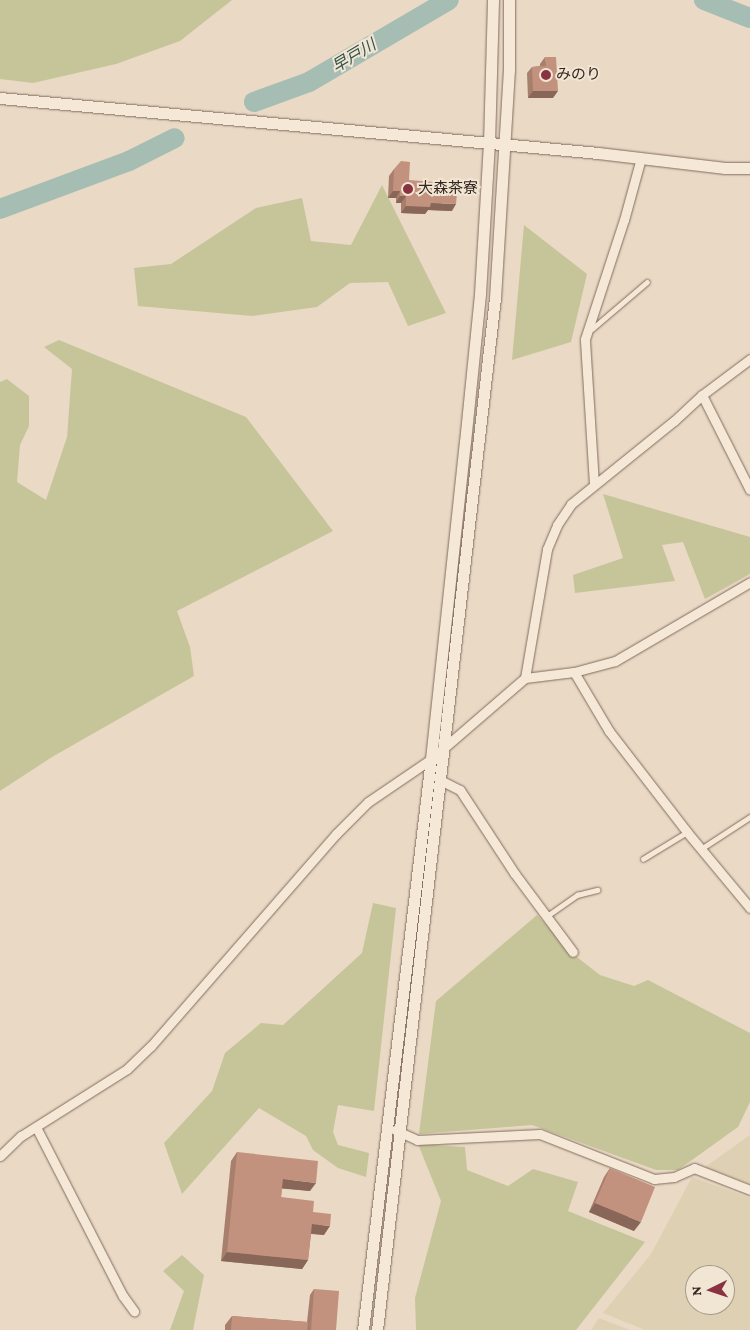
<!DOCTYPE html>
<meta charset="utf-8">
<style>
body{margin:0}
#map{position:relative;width:750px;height:1330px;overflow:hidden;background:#e9d9c5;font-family:"Crimson Pro","Noto Sans JP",serif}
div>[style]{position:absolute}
.farmland>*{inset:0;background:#ded1b3}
.green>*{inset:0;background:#c6c59a}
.river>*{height:20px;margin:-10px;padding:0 10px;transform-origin:10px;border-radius:10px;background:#a6bdb3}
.roads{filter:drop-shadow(0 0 1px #826c5d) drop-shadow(0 0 1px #826c5d)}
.service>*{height:4.5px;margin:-2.25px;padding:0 2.25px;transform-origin:2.25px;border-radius:2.25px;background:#f5e8d7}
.minor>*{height:9px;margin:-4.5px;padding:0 4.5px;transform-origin:4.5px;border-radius:4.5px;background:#f5e8d7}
.tertiary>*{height:11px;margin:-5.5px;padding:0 5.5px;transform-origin:5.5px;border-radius:5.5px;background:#f5e8d7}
.wall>*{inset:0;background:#a87e6c}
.shaded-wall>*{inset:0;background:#886658}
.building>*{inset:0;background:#c3927e}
.dots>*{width:14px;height:14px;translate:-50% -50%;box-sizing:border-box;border:2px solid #f1e5d3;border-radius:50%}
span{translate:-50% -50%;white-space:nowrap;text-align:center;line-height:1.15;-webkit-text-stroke:4px #f1e5d3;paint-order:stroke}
.poi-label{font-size:15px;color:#34261f}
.left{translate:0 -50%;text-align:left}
.water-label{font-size:16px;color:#30524b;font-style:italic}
.north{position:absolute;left:685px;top:1265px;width:50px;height:50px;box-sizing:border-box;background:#f1e5d3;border:1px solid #a5998b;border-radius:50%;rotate:266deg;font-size:14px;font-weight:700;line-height:20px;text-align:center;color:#34261f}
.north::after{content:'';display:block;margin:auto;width:18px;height:22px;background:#8a3340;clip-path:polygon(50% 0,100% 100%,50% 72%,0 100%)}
</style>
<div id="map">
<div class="farmland">
<div style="clip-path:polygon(750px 1135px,750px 1184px,705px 1167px)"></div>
<div style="clip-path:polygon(evenodd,692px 1177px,750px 1198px,750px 1330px,645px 1330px,603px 1313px,651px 1254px,692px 1177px,695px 1275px,725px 1275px,725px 1305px,695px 1305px,695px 1275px)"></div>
<div style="clip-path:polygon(599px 1318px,630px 1330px,591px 1330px)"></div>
</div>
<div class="green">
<div style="clip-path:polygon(0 0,232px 0,180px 41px,116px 64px,33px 83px,0 79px)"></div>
<div style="clip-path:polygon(382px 185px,446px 313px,408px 326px,388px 282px,350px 283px,317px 307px,252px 316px,138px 306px,134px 268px,171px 264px,256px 208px,302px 198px,311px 241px,351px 245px)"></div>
<div style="clip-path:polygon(524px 225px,587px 274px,571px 342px,512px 360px)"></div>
<div style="clip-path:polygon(59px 340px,246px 417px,333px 531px,177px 611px,190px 647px,194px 676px,52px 757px,0 791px,0 382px,7px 379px,29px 396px,29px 426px,20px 445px,17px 482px,46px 500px,67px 437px,72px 369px,44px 347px)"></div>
<div style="clip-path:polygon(603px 494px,750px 537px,750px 574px,705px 599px,683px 542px,662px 545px,675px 581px,575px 593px,573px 575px,623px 558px)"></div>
<div style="clip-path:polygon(373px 903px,396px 908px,374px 1111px,338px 1105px,333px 1132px,338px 1145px,369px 1153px,366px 1177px,338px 1168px,313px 1150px,306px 1136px,259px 1108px,182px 1194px,164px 1143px,212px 1091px,225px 1053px,261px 1023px,283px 1025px,362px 953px)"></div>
<div style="clip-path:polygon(537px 915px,573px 954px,600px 975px,634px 986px,648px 980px,750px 1033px,750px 1102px,738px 1127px,678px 1170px,656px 1170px,532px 1125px,419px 1134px,436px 1001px)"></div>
<div style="clip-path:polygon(418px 1144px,465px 1147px,467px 1170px,508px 1186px,533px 1169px,578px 1182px,568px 1211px,645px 1242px,576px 1330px,416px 1330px,415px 1298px,441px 1201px)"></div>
<div style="clip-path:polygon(182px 1255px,204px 1275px,193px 1330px,170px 1330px,184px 1291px,163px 1271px)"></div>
</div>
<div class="river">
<div style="left:704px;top:0;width:49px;rotate:21.4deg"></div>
<div style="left:254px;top:102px;width:59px;rotate:-20deg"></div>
<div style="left:309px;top:82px;width:162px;rotate:-30.4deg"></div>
<div style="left:0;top:209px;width:138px;rotate:-20.4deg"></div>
<div style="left:129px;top:161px;width:51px;rotate:-26.6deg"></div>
</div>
<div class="roads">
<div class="service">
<div style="left:589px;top:329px;width:3px"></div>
<div style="left:592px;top:329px;width:72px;rotate:-40.5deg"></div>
<div style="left:701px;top:849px;width:59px;rotate:-33.1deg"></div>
<div style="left:643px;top:859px;width:52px;rotate:-31.5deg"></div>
<div style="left:547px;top:916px;width:37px;rotate:-35deg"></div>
<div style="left:577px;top:895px;width:21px;rotate:-14deg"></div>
</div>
<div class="minor">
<div style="left:702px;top:395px;width:106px;rotate:63.2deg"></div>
<div style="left:594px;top:484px;width:145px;rotate:-93.6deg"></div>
<div style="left:585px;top:339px;width:125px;rotate:-71.9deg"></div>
<div style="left:624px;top:220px;width:64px;rotate:-74.7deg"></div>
<div style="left:574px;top:672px;width:69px;rotate:59.3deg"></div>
<div style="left:609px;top:731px;width:128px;rotate:52.3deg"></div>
<div style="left:687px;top:832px;width:99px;rotate:50.3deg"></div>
<div style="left:525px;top:678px;width:131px;rotate:-80.3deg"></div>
<div style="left:547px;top:549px;width:26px;rotate:-67deg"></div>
<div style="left:557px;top:525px;width:25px;rotate:-56deg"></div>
<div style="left:571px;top:504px;width:132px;rotate:-38.9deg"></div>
<div style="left:674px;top:421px;width:38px;rotate:-43deg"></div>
<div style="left:702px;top:395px;width:60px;rotate:-36.9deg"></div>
<div style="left:442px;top:781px;width:20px;rotate:27deg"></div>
<div style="left:460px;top:790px;width:100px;rotate:56.8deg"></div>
<div style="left:515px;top:874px;width:97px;rotate:53.4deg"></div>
<div style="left:36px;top:1127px;width:190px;rotate:62.8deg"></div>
<div style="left:123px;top:1296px;width:19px;rotate:54deg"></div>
<div style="left:395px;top:1130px;width:24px;rotate:24deg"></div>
<div style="left:417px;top:1140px;width:123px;rotate:-2.8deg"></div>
<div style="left:540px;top:1134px;width:123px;rotate:21.5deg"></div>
<div style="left:654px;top:1179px;width:20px;rotate:-6deg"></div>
<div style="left:674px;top:1177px;width:22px;rotate:-24deg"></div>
<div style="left:694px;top:1168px;width:60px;rotate:21.4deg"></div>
<div style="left:0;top:1156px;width:29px;rotate:-44deg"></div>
<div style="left:21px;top:1136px;width:125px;rotate:-32.3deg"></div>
<div style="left:127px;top:1069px;width:33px;rotate:-44deg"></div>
<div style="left:151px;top:1046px;width:281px;rotate:-48.9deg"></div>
<div style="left:336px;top:834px;width:45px;rotate:-45deg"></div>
<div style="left:368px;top:802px;width:76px;rotate:-34.3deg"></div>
<div style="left:431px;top:759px;width:124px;rotate:-40.8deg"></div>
<div style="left:525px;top:678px;width:49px;rotate:-7deg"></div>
<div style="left:574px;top:672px;width:42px;rotate:-15deg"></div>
<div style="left:615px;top:661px;width:156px;rotate:-30.3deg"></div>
</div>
<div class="tertiary">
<div style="left:0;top:98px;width:601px;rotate:5.25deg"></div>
<div style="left:598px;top:153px;width:128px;rotate:6.7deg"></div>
<div style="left:725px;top:168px;width:25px"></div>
<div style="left:363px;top:1330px;width:575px;rotate:-83.21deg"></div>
<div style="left:431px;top:759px;width:319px;rotate:-83.9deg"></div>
<div style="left:465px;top:442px;width:149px;rotate:-84.2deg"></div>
<div style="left:480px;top:294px;width:150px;rotate:-86.6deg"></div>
<div style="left:489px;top:144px;width:144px;rotate:-88.4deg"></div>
<div style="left:377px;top:1330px;width:1039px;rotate:-83.48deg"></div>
<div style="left:495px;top:298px;width:228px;rotate:-86.5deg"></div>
<div style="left:509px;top:70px;width:70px;rotate:-90deg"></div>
</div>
</div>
<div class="wall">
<div style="clip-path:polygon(545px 57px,553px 98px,528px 98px,527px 73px,532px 67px,540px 66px,540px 64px)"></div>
<div style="clip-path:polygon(394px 169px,409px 180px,452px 211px,428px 210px,425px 214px,401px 213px,401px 203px,396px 203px,396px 198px,388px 198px,389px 176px)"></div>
<div style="clip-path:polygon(237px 1152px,310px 1191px,282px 1188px,281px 1197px,313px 1212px,324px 1235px,311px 1234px,308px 1260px,302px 1269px,221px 1261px,231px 1161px)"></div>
<div style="clip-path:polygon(610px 1168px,634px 1231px,589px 1212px,604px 1177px)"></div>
<div style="clip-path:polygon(314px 1289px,336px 1330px,225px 1330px,225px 1325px,232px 1316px,307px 1322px,310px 1295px)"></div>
</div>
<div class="shaded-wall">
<div style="clip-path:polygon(533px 91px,558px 91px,553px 98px,528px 98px)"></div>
<div style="clip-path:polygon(393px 191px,400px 191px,396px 198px,388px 198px)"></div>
<div style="clip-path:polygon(400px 196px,406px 196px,401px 203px,396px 203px)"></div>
<div style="clip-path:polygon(431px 203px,456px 204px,452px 211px,428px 210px,425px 214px,401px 213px,406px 206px)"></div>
<div style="clip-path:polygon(283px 1179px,316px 1183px,310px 1191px,276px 1188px)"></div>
<div style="clip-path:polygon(595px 1203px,641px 1222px,634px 1231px,589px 1212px)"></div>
<div style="clip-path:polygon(312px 1224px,330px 1226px,324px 1235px,306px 1233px)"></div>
<div style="clip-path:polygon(227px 1252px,308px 1260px,302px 1269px,221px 1261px)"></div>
</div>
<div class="building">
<div style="clip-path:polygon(545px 57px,556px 57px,558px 91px,533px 91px,532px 67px,546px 66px)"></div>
<div style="clip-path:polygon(401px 161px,410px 162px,409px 180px,458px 184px,456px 204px,431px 203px,430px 207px,406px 206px,406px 196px,400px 196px,400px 191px,393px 191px,394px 169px)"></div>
<div style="clip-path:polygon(237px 1152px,318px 1161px,316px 1183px,283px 1179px,281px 1197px,314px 1201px,313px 1212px,331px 1214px,330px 1226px,312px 1224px,308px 1260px,227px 1252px)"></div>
<div style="clip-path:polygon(610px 1168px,655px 1187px,641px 1222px,595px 1203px)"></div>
<div style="clip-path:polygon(314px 1289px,339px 1291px,336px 1330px,311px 1330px)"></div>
<div style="clip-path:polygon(232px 1316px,308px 1322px,307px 1330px,231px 1330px)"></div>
</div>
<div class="dots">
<div style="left:546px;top:75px;background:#8a3340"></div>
<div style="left:408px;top:189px;background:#8a3340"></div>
</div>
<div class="poi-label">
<span class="left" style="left:556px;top:75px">みのり</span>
<span class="left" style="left:418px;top:189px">大森茶寮</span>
</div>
<div class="water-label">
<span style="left:354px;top:56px;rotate:-31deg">早戸川</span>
</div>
<div class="north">N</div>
</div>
